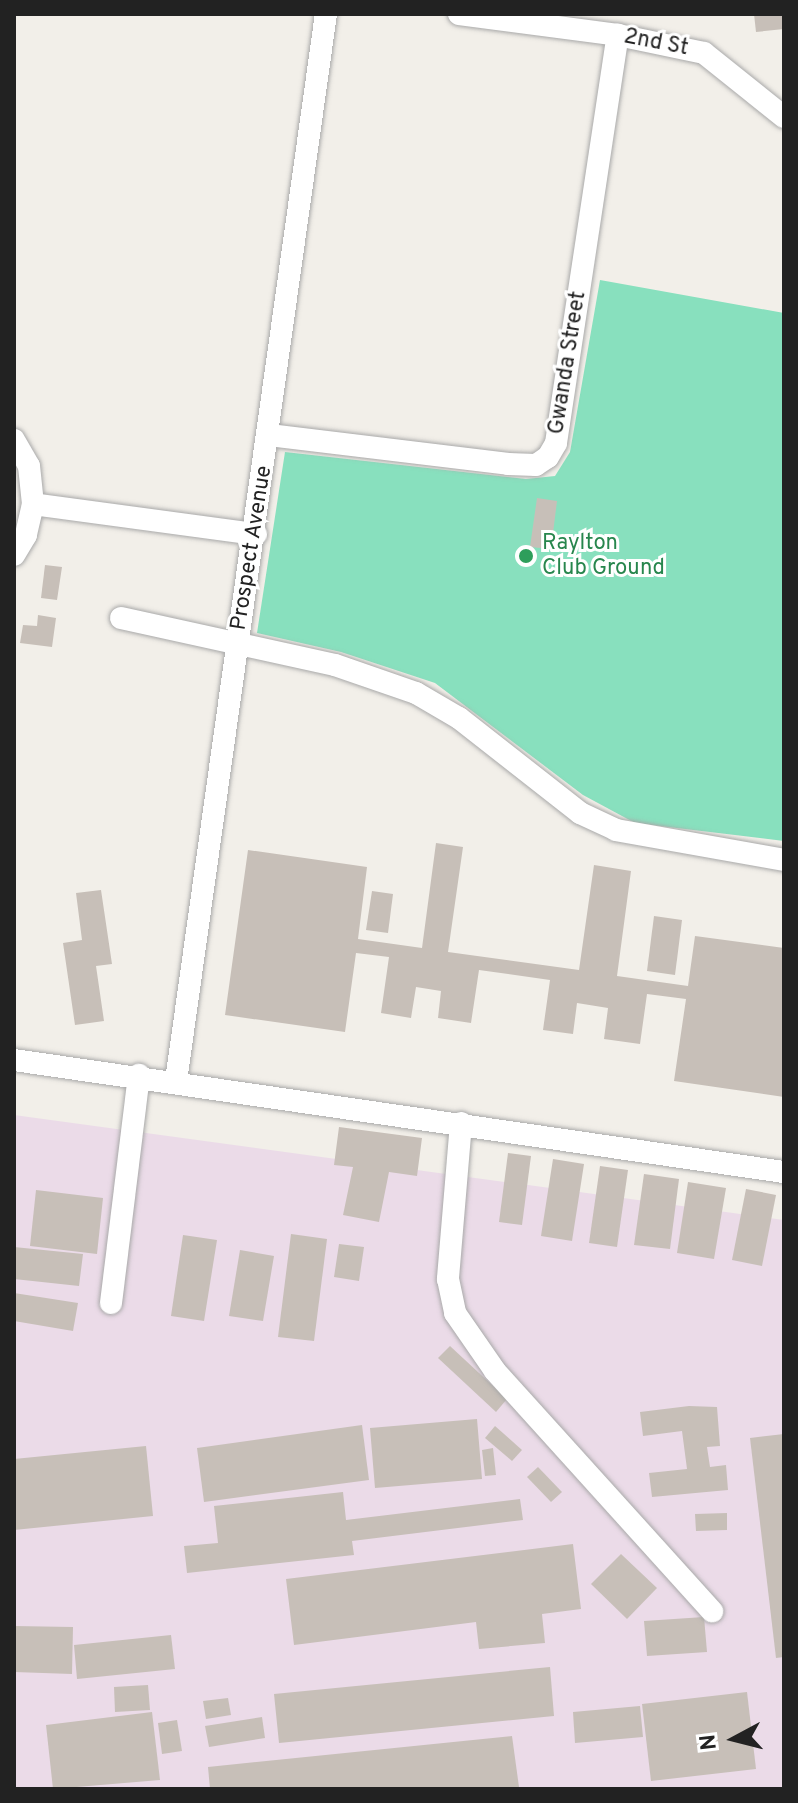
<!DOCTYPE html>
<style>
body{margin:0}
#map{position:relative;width:798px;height:1803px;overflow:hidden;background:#f2efe9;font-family:Overpass,sans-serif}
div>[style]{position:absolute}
.industrial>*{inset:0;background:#ebdbe8}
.pitch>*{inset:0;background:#88e0be}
.building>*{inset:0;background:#c7bfb8}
.roads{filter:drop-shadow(0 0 2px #a9a9a9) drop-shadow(0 0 2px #a9a9a9)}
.minor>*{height:22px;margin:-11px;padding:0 11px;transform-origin:11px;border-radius:11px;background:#fff}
.dots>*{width:22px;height:22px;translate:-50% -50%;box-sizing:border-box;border:4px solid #fff;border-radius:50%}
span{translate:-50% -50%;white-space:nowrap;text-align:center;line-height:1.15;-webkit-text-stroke:6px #fff;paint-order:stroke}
.street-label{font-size:22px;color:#222}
.leisure-label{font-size:22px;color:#27864d}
.left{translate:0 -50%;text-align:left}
.frame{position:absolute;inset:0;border:16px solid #222;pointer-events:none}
.north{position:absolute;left:694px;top:1699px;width:80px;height:80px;-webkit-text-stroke:6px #fff;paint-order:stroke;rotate:263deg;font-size:22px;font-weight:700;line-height:32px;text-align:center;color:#222}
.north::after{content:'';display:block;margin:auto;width:28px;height:36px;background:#222;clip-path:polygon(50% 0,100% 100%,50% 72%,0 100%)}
</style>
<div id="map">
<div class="industrial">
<div style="clip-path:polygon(14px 1115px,784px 1220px,784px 1789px,14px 1789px)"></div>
</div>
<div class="pitch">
<div style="clip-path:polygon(600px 280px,784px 313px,784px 841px,635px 823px,583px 795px,435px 683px,341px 652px,257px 633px,285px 452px,526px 479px,555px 476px,570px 452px)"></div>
</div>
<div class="building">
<div style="clip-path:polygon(754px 14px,784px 14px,784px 29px,756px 32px)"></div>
<div style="clip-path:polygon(537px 498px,557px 501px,551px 549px,530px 547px)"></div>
<div style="clip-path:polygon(45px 565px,62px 567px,57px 600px,41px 598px)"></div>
<div style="clip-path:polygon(38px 615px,56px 618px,52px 647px,20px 643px,23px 625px,37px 626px)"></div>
<div style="clip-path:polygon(436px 843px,463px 847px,448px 952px,579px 970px,594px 865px,631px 871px,617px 976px,688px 986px,695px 936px,784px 948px,784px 1097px,674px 1081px,686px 999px,647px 994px,640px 1044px,604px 1039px,608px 1008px,577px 1003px,573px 1034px,543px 1030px,550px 980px,479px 970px,471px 1023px,438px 1018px,441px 991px,416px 987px,411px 1018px,381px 1013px,389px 957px,356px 953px,345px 1032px,225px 1015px,248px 850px,367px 867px,358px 939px,422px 948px)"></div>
<div style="clip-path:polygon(101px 890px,112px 964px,96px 966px,104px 1021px,75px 1025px,63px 943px,82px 940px,76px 893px)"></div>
<div style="clip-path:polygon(372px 891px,393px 894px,388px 933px,366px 930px)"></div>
<div style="clip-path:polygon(654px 916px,682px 920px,675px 975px,647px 971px)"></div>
<div style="clip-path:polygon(339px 1127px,422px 1138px,417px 1176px,389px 1172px,379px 1222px,343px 1215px,353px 1167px,334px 1165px)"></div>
<div style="clip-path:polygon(508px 1153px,531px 1156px,522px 1225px,499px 1222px)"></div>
<div style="clip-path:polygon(553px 1159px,584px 1164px,572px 1241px,541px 1236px)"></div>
<div style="clip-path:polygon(600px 1166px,628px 1170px,617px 1247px,589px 1243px)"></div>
<div style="clip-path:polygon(644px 1174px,679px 1179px,670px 1249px,634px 1245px)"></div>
<div style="clip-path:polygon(688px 1182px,726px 1188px,714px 1259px,677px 1253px)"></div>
<div style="clip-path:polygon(746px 1189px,776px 1195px,762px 1266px,732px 1260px)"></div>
<div style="clip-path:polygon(36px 1190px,103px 1198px,97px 1254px,30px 1246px)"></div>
<div style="clip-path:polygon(291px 1234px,327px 1239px,314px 1341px,278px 1337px)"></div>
<div style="clip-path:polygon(183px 1235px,217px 1240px,204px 1321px,171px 1316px)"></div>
<div style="clip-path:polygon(339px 1244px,364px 1247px,359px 1281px,334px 1277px)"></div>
<div style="clip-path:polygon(14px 1247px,83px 1254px,79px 1286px,14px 1279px)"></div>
<div style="clip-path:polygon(240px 1250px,274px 1256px,263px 1321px,229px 1316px)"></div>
<div style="clip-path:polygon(14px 1293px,78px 1303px,73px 1331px,14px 1321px)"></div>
<div style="clip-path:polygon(450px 1346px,507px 1399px,496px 1412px,438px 1358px)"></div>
<div style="clip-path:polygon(689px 1406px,717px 1407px,720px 1446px,707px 1447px,710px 1467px,726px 1465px,728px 1490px,652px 1497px,649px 1473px,687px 1469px,682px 1431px,643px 1436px,640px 1412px)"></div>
<div style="clip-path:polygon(477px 1419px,482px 1479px,375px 1488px,370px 1428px)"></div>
<div style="clip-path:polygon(362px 1425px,369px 1480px,204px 1502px,197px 1448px)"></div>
<div style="clip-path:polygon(495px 1426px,522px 1450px,512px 1461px,485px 1438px)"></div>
<div style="clip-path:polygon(784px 1434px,784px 1657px,776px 1658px,750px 1438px)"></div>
<div style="clip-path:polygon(146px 1446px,153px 1516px,14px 1530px,14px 1459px)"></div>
<div style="clip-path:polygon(493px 1448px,496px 1475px,485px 1476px,482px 1450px)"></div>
<div style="clip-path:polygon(538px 1467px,562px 1492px,551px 1502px,527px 1477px)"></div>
<div style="clip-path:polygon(343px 1492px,346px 1520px,520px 1499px,523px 1520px,352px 1541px,354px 1555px,187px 1573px,184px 1546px,218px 1543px,214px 1506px)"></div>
<div style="clip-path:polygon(727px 1513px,727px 1530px,696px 1531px,695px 1514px)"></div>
<div style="clip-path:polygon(573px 1544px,581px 1609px,542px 1614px,545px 1643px,479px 1649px,476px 1622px,294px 1645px,286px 1579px)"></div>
<div style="clip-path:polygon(621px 1554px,657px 1588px,627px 1619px,591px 1584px)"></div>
<div style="clip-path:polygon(704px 1617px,707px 1652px,647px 1656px,644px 1621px)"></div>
<div style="clip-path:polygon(14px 1626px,73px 1627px,72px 1674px,14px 1672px)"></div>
<div style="clip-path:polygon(171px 1635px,175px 1669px,77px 1679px,74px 1645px)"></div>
<div style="clip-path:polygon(550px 1667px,554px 1716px,279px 1743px,274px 1694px)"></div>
<div style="clip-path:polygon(148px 1685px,150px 1710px,115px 1712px,114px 1687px)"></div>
<div style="clip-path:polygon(747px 1692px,756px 1769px,651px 1781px,642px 1704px)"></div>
<div style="clip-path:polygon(228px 1698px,231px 1715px,206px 1719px,203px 1701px)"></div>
<div style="clip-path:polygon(640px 1706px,643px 1737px,575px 1743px,573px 1712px)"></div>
<div style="clip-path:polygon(152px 1712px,160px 1780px,53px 1789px,46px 1725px)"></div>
<div style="clip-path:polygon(262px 1717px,265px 1738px,209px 1747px,205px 1726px)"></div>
<div style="clip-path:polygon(177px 1720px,182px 1751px,162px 1754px,158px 1723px)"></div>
<div style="clip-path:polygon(512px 1736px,519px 1787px,210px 1789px,208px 1767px)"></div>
</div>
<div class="roads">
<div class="minor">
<div style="left:459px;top:14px;width:160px;rotate:7.5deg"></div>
<div style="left:618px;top:35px;width:88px;rotate:11.8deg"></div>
<div style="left:704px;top:53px;width:102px;rotate:38.7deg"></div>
<div style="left:269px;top:435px;width:241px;rotate:6.9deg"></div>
<div style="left:508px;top:464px;width:28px;rotate:2deg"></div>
<div style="left:536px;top:465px;width:14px;rotate:-34deg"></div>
<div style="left:548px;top:457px;width:16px;rotate:-60deg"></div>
<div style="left:556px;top:443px;width:413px;rotate:-81.4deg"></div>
<div style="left:14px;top:440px;width:30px;rotate:60deg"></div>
<div style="left:29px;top:466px;width:38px;rotate:84deg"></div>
<div style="left:33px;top:504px;width:32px;rotate:103deg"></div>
<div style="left:26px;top:535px;width:23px;rotate:121deg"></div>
<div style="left:33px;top:504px;width:225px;rotate:7.7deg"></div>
<div style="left:121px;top:618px;width:219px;rotate:12.4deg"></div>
<div style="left:335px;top:665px;width:86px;rotate:19.1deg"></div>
<div style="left:416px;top:693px;width:50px;rotate:30.2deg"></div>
<div style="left:459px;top:718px;width:154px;rotate:38.1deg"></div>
<div style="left:580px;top:813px;width:40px;rotate:25deg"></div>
<div style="left:616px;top:830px;width:171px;rotate:10.1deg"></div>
<div style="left:14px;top:1060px;width:778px;rotate:8.28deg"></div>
<div style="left:176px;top:1081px;width:1077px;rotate:-82deg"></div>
<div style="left:461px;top:1123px;width:157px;rotate:94.8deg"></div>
<div style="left:448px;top:1279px;width:35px;rotate:78deg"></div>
<div style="left:455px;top:1313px;width:70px;rotate:55.4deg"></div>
<div style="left:495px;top:1371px;width:324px;rotate:47.9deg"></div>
<div style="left:111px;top:1303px;width:230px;rotate:-83deg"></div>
</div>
</div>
<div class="dots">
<div style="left:526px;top:556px;background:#2e9e5b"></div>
</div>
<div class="street-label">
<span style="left:656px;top:43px;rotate:11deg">2nd St</span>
<span style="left:568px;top:363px;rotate:-81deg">Gwanda Street</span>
<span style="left:252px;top:548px;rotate:-81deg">Prospect Avenue</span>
</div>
<div class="leisure-label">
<span class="left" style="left:542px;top:556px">Raylton<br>Club Ground</span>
</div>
<div class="frame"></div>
<div class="north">N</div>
</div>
